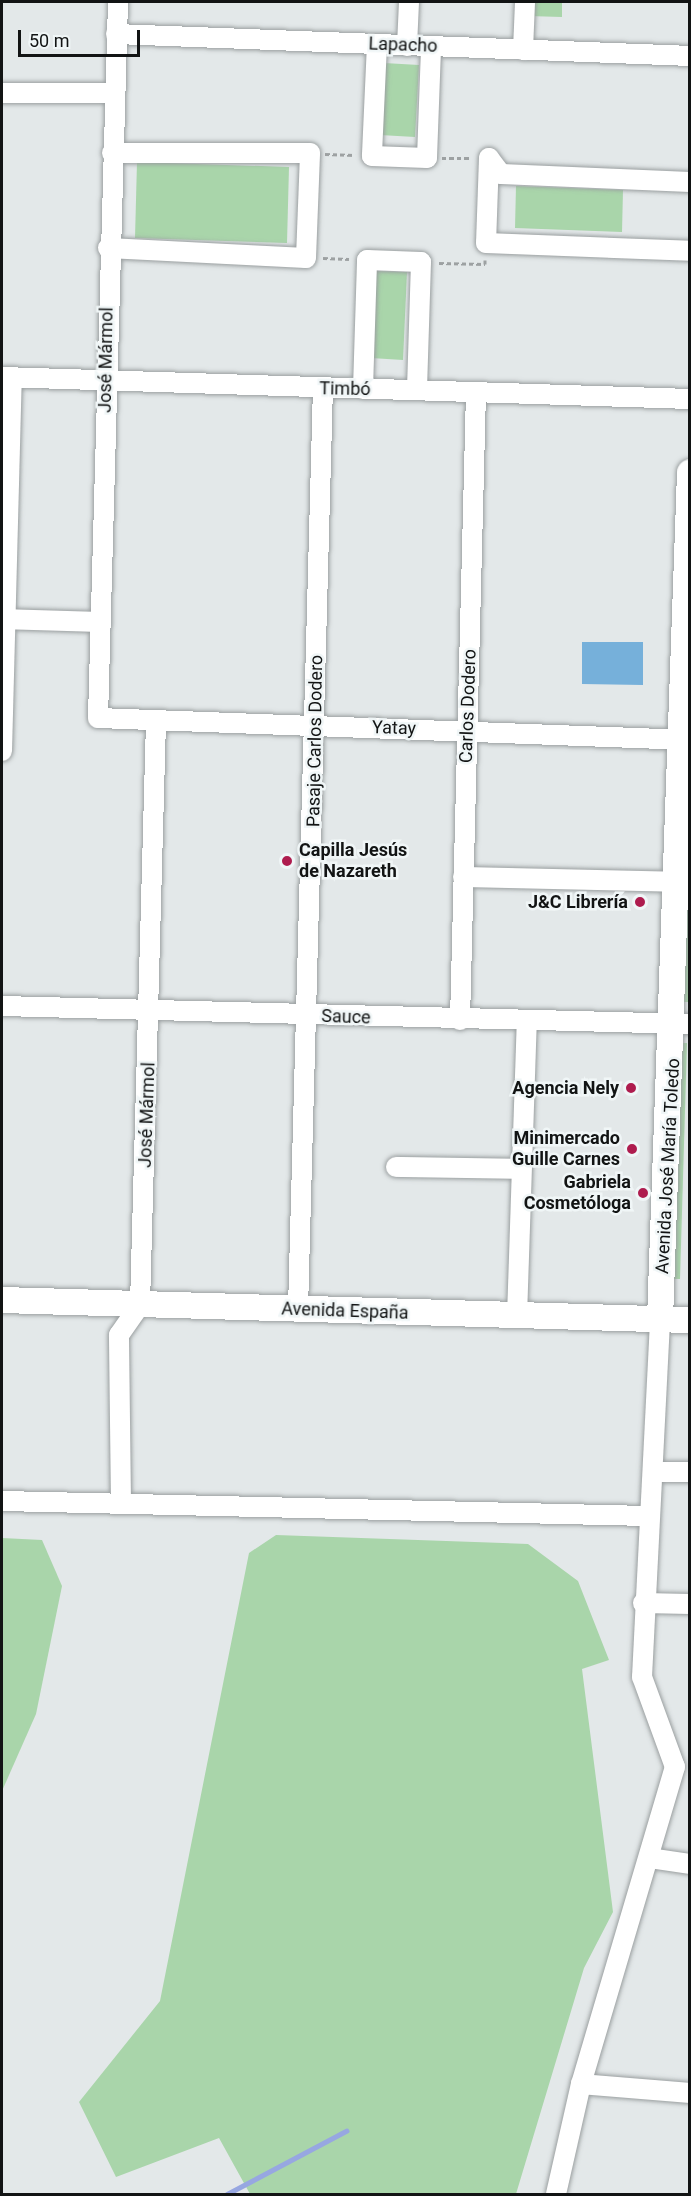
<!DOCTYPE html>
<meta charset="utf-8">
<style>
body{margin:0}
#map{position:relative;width:691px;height:2196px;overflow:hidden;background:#e3e8e9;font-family:Roboto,sans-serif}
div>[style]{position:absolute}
.green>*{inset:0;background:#a9d5aa}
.stream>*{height:4.5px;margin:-2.25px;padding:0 2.25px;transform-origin:2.25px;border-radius:2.25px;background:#97a7e1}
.building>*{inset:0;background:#76b0da}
.path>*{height:3px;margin-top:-1.5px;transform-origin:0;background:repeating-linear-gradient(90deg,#9da1a2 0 4.5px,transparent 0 7.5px)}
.roads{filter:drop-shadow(0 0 2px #9a9fa0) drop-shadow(0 0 2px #9a9fa0)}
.minor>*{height:20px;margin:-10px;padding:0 10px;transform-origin:10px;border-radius:10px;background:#fff}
.major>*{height:26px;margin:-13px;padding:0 13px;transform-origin:13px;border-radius:13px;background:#fff}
.dots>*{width:16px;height:16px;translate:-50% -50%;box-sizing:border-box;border:3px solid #f0f6f7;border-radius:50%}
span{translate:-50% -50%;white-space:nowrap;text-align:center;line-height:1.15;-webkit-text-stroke:5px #f0f6f7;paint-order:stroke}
.street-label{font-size:18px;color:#121414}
.poi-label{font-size:18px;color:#121414;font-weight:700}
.left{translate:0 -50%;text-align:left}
.right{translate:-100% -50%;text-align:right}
.frame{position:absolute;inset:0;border:3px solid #121414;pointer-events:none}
.scale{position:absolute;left:18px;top:30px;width:122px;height:27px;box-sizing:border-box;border:3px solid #121414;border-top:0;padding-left:8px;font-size:18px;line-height:21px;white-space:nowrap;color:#121414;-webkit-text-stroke:4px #f0f6f7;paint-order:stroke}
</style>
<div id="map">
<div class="green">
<div style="clip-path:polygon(528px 2px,562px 2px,562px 17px,528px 16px)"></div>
<div style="clip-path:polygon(384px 63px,419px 65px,415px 137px,380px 135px)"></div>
<div style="clip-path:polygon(137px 162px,289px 167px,287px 243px,135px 238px)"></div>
<div style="clip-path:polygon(516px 186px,623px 190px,622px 232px,515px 228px)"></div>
<div style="clip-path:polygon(375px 271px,407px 272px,403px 360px,371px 358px)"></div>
<div style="clip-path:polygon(689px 764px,689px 1002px,681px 1002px)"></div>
<div style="clip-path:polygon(677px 1043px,687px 1043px,680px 1279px,670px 1279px)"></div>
<div style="clip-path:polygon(276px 1535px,528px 1544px,578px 1581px,609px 1660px,582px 1669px,613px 1912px,584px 1968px,516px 2194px,250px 2194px,219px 2138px,116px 2177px,79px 2102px,160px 2001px,249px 1553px)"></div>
<div style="clip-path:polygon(2px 1538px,42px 1540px,62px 1586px,36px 1714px,2px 1791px)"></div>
</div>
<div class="stream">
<div style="left:227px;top:2194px;width:135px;rotate:-27.9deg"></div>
</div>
<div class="building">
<div style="clip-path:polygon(582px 642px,643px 642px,643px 685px,582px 684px)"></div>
</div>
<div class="path">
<div style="left:325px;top:154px;width:30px;rotate:2deg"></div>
<div style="left:442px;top:158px;width:30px"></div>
<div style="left:323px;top:258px;width:26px;rotate:2deg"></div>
<div style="left:439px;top:263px;width:46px;rotate:1.2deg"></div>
<div style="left:485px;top:264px;width:4px;rotate:-90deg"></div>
</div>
<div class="roads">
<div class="minor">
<div style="left:118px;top:2px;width:716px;rotate:91.6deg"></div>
<div style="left:98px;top:718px;width:592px;rotate:2.13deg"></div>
<div style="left:116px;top:34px;width:574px;rotate:2.19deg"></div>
<div style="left:377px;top:44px;width:112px;rotate:92.6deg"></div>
<div style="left:372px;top:156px;width:55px;rotate:2.1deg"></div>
<div style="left:427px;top:158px;width:111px;rotate:-87.9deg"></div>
<div style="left:407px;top:46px;width:44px;rotate:-87.4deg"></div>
<div style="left:523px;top:50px;width:48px;rotate:-87.6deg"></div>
<div style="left:2px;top:93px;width:112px"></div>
<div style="left:690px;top:182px;width:189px;rotate:-177.6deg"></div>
<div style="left:501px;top:174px;width:20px;rotate:-127deg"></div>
<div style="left:489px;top:158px;width:85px;rotate:92deg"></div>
<div style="left:486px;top:243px;width:204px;rotate:2.2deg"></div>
<div style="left:108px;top:248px;width:198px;rotate:2.9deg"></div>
<div style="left:306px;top:258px;width:105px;rotate:-87.8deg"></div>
<div style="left:310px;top:153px;width:198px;rotate:180deg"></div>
<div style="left:2px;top:377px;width:688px;rotate:1.83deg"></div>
<div style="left:363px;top:389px;width:129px;rotate:-88.2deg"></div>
<div style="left:367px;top:260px;width:54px;rotate:2.1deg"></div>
<div style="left:421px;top:262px;width:128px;rotate:91.8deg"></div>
<div style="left:2px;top:619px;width:97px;rotate:1.8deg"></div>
<div style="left:2px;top:751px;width:374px;rotate:-88.5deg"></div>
<div style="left:463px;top:877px;width:213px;rotate:1.3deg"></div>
<div style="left:2px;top:1006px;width:688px;rotate:1.5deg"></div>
<div style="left:460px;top:1020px;width:628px;rotate:-88.54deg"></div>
<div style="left:396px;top:1167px;width:124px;rotate:0.9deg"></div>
<div style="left:298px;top:1310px;width:921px;rotate:-88.45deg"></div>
<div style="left:517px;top:1317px;width:295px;rotate:-88.1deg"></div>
<div style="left:653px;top:1472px;width:37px"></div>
<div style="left:2px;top:1501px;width:648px;rotate:1.33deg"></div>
<div style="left:121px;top:1503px;width:168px;rotate:-90.7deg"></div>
<div style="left:119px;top:1335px;width:37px;rotate:-55deg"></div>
<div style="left:140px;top:1305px;width:584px;rotate:-88.43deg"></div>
<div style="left:643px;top:1603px;width:47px;rotate:1.2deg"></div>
<div style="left:650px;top:1858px;width:40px;rotate:8.5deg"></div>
<div style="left:581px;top:2084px;width:109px;rotate:4.7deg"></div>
<div style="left:556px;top:2194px;width:113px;rotate:-77.2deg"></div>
<div style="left:581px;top:2084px;width:331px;rotate:-73.5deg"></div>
<div style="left:675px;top:1767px;width:96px;rotate:-110.1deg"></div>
<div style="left:642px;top:1677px;width:358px;rotate:-87.1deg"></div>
</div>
<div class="major">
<div style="left:2px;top:1300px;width:688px;rotate:1.67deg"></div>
<div style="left:660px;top:1319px;width:847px;rotate:-87.97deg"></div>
</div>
</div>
<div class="dots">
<div style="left:287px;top:861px;background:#ae1c4e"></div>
<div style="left:640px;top:902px;background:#ae1c4e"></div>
<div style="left:631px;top:1088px;background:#ae1c4e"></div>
<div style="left:632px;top:1149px;background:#ae1c4e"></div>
<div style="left:643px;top:1193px;background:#ae1c4e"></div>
</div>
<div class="street-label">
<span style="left:403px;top:45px;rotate:2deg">Lapacho</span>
<span style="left:106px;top:360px;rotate:-89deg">José Mármol</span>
<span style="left:345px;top:389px;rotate:1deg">Timbó</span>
<span style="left:468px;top:706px;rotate:-88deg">Carlos Dodero</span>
<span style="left:394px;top:728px;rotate:2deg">Yatay</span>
<span style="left:315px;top:741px;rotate:-89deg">Pasaje Carlos Dodero</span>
<span style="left:346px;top:1017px;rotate:2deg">Sauce</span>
<span style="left:147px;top:1115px;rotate:-88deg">José Mármol</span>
<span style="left:668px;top:1166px;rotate:-87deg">Avenida José María Toledo</span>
<span style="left:345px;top:1311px;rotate:2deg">Avenida España</span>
</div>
<div class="poi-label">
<span class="left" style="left:299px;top:861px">Capilla Jesús<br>de Nazareth</span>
<span class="right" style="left:628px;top:902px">J&amp;C Librería</span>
<span class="right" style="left:619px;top:1088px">Agencia Nely</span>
<span class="right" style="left:620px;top:1149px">Minimercado<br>Guille Carnes</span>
<span class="right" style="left:631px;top:1193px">Gabriela<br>Cosmetóloga</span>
</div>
<div class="frame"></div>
<div class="scale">50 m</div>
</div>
